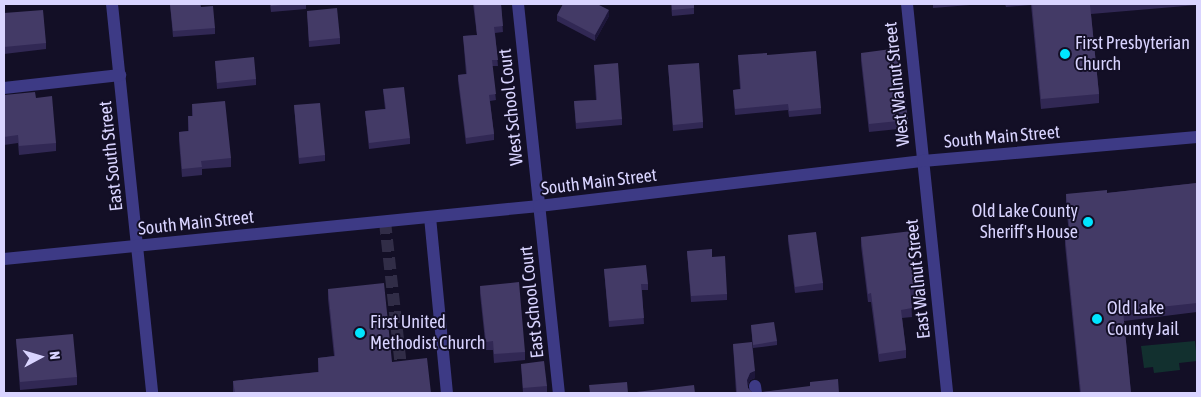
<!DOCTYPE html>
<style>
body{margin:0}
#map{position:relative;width:1201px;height:397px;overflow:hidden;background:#130f26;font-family:"Asap Condensed",sans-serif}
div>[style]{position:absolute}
.green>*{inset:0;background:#12302f}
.minor-tunnel>*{height:12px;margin-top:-6px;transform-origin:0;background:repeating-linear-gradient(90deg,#312d47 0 12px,transparent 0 18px)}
.minor>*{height:12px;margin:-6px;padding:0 6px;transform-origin:6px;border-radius:6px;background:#3d3a85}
.wall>*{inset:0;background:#312854}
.shaded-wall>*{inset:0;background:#1d163a}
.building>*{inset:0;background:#433a66}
.dots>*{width:14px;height:14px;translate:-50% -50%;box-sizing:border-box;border:2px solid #130f26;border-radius:50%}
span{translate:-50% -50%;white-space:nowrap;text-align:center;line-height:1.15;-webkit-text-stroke:4px #130f26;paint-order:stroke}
.poi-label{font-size:18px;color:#d9d4ff}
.left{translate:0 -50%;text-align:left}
.right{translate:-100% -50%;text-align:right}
.street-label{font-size:18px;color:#d9d4ff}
.frame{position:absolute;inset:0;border:5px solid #d9d4ff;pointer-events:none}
.north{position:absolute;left:15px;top:332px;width:50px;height:50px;-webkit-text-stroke:4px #130f26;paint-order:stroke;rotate:84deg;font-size:14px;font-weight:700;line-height:20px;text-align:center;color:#d9d4ff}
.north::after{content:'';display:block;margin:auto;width:18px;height:22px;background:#d9d4ff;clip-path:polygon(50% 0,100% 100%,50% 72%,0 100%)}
</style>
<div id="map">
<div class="green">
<div style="clip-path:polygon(1195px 341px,1197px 361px,1179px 363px,1180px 370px,1154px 373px,1153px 367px,1144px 368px,1141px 346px)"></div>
</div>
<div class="minor-tunnel">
<div style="left:385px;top:222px;width:172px;rotate:83.7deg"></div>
</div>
<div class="minor">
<div style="left:112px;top:4px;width:391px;rotate:84.1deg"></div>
<div style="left:518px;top:4px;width:391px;rotate:84deg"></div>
<div style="left:907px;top:4px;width:391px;rotate:84.1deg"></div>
<div style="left:4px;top:88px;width:117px;rotate:-6.4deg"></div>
<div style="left:430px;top:217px;width:177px;rotate:84.5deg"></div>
<div style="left:4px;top:259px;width:538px;rotate:-5.66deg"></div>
<div style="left:539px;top:206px;width:387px;rotate:-6.7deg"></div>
<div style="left:923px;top:161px;width:275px;rotate:-5deg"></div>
<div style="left:755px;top:386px;width:7px;rotate:82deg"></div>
</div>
<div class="wall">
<div style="clip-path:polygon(170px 4px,200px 4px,201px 7px,215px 28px,215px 34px,173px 37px)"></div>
<div style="clip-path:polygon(270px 4px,306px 4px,306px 9px,271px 12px)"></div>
<div style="clip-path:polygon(473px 4px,501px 4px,503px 32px,495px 33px,498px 66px,492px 66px,496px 100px,490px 101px,494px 134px,494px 140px,466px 144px,458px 81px,458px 75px,466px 74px,463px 36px,477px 35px)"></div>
<div style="clip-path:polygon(671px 4px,694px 4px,694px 14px,672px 16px)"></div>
<div style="clip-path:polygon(933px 4px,982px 4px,933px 8px)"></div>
<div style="clip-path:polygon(1005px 4px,1197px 4px,1197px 5px,1091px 14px,1099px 94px,1099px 103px,1041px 109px,1031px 5px,1006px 7px)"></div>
<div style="clip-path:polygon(307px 11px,340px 38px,340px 44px,309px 47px)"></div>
<div style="clip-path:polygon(4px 13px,46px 43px,46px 49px,4px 54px)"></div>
<div style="clip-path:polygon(557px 15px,609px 16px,595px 41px,557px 21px)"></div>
<div style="clip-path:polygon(861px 53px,908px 120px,908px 128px,869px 132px,861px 61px)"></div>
<div style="clip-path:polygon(738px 55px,767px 55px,821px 108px,821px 114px,789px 117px,788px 110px,735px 115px,733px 90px,740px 89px)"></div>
<div style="clip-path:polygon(215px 61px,256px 79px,256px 85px,217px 89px)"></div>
<div style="clip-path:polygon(594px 65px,622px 119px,622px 125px,576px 129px,574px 101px,596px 100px)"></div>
<div style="clip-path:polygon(668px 65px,703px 122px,703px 128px,673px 131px)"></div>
<div style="clip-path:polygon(383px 89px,410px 138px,410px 144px,369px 149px,365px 111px,385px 109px)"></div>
<div style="clip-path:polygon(4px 95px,36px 98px,56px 143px,56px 151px,19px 155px,18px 143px,4px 145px)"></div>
<div style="clip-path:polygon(192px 104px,231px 158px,231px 167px,202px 169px,202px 175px,182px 177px,179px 141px,179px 132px,188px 131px,188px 116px,192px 116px)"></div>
<div style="clip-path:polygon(294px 105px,325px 155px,325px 161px,299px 164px)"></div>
<div style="clip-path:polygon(1197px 183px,1197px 312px,1124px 321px,1131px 393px,1080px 393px,1065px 245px,1065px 235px,1069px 235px,1066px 204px,1066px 194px,1107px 193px)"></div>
<div style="clip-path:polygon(788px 235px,823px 283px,823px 290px,795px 293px,788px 241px)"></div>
<div style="clip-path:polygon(861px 237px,916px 265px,916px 273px,914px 273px,915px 288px,915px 297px,911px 297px,912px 317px,902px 318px,906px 350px,906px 358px,879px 362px,871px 302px,868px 302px,861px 246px)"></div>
<div style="clip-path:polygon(687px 251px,712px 257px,727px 294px,727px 300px,691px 302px)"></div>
<div style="clip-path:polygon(604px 269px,648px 284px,648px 290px,642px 290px,644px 324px,609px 327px)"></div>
<div style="clip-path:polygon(480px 286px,525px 352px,525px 360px,494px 363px,493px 350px,486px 350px,480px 294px)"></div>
<div style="clip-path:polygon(328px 289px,392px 362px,431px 393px,233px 393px,233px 381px,318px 372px,318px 358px,334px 356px,328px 299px)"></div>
<div style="clip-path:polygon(751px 325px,777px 341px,777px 345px,753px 348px)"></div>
<div style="clip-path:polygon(16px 339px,77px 377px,77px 385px,20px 390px)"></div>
<div style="clip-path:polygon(733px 344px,755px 378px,750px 380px,748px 385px,748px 388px,753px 393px,810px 387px,810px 382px,839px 393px,736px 393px)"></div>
<div style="clip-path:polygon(521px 364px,547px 386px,547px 392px,533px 393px,523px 393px)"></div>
</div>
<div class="shaded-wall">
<div style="clip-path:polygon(609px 10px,609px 16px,595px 41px,595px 35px)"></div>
<div style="clip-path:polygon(755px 371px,755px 378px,750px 380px,747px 387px,747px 380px,750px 373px)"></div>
</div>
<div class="building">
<div style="clip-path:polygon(170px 4px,200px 4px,201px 7px,213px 6px,215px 28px,173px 31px)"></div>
<div style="clip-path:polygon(271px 4px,293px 4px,271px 6px)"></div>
<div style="clip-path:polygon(474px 4px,501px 4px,503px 26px,494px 27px,498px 60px,492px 60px,496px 94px,489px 95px,494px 134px,466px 138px,458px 75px,467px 74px,463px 36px,477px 35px)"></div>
<div style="clip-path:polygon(563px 4px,597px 4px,609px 10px,595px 35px,557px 15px)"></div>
<div style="clip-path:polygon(672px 4px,694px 4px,694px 8px,672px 10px)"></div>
<div style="clip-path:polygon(1032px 4px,1100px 4px,1090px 5px,1099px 94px,1041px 99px)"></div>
<div style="clip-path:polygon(337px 8px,340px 38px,309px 41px,307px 11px)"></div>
<div style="clip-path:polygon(43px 10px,46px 43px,4px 47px,4px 13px)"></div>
<div style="clip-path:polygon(899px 48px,908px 120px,869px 124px,861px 53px)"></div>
<div style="clip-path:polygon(816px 51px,821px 108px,789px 111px,788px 104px,735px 109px,733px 90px,741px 89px,738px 55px,767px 53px,767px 55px)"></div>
<div style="clip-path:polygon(254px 57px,256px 79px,217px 83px,215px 61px)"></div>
<div style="clip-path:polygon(618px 63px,622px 119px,576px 123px,574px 101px,597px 100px,594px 65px)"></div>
<div style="clip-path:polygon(699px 63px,703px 122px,673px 125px,668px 65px)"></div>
<div style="clip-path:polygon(404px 87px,410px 138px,369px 143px,365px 111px,386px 109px,383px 89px)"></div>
<div style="clip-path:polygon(35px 92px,36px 98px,52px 96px,56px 143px,19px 146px,18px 135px,4px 137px,4px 95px)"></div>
<div style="clip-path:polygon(225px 101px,231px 158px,201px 161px,202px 167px,182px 169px,179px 132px,189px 131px,188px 116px,193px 116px,192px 104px)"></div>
<div style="clip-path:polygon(320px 103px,325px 155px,299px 158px,294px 105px)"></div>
<div style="clip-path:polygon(1197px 183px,1197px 303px,1123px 311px,1131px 393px,1081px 393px,1065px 235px,1070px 235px,1066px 194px,1107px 190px,1107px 193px)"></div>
<div style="clip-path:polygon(912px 231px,916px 265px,913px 265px,915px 288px,910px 289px,912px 308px,901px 310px,906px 350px,879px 354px,871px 293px,868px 294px,861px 237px)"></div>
<div style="clip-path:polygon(816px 232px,823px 283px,795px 287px,788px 235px)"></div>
<div style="clip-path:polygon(712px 249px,712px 257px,725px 256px,727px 294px,691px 296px,687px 251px)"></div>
<div style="clip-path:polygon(646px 265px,648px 284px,641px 284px,644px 318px,609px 321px,604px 269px)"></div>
<div style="clip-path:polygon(519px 282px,525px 352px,494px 354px,493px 341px,486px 342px,480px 286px)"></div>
<div style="clip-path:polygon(384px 283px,392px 362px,427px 358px,431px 393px,235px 393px,233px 381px,319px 372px,318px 358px,335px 356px,328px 289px)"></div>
<div style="clip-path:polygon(774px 322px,777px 341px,753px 345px,751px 325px)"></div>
<div style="clip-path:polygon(73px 334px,77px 377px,20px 382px,16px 339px)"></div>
<div style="clip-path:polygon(752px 342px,755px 371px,750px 373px,747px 380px,748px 388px,753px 393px,810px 386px,810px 382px,838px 379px,839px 393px,737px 393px,733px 344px)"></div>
<div style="clip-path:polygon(544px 361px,547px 386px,523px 388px,521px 364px)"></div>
<div style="clip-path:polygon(627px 382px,628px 393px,694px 385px,695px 393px,590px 393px,589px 385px)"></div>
</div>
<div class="dots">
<div style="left:1065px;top:54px;background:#00e5ff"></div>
<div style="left:1088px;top:222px;background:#00e5ff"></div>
<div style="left:1097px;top:319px;background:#00e5ff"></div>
<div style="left:360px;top:333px;background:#00e5ff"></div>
</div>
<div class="poi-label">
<span class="left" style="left:1075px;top:54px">First Presbyterian<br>Church</span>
<span class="right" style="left:1078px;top:222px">Old Lake County<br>Sheriff's House</span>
<span class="left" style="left:1107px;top:319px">Old Lake<br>County Jail</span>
<span class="left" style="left:370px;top:333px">First United<br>Methodist Church</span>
</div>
<div class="street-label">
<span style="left:897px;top:84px;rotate:-96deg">West Walnut Street</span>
<span style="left:511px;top:107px;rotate:-96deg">West School Court</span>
<span style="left:1002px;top:137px;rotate:-5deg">South Main Street</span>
<span style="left:111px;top:156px;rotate:-96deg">East South Street</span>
<span style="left:599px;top:182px;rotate:-7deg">South Main Street</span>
<span style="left:196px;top:223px;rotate:-6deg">South Main Street</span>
<span style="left:918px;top:279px;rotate:-96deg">East Walnut Street</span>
<span style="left:532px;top:302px;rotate:-96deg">East School Court</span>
</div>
<div class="frame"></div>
<div class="north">N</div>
</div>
